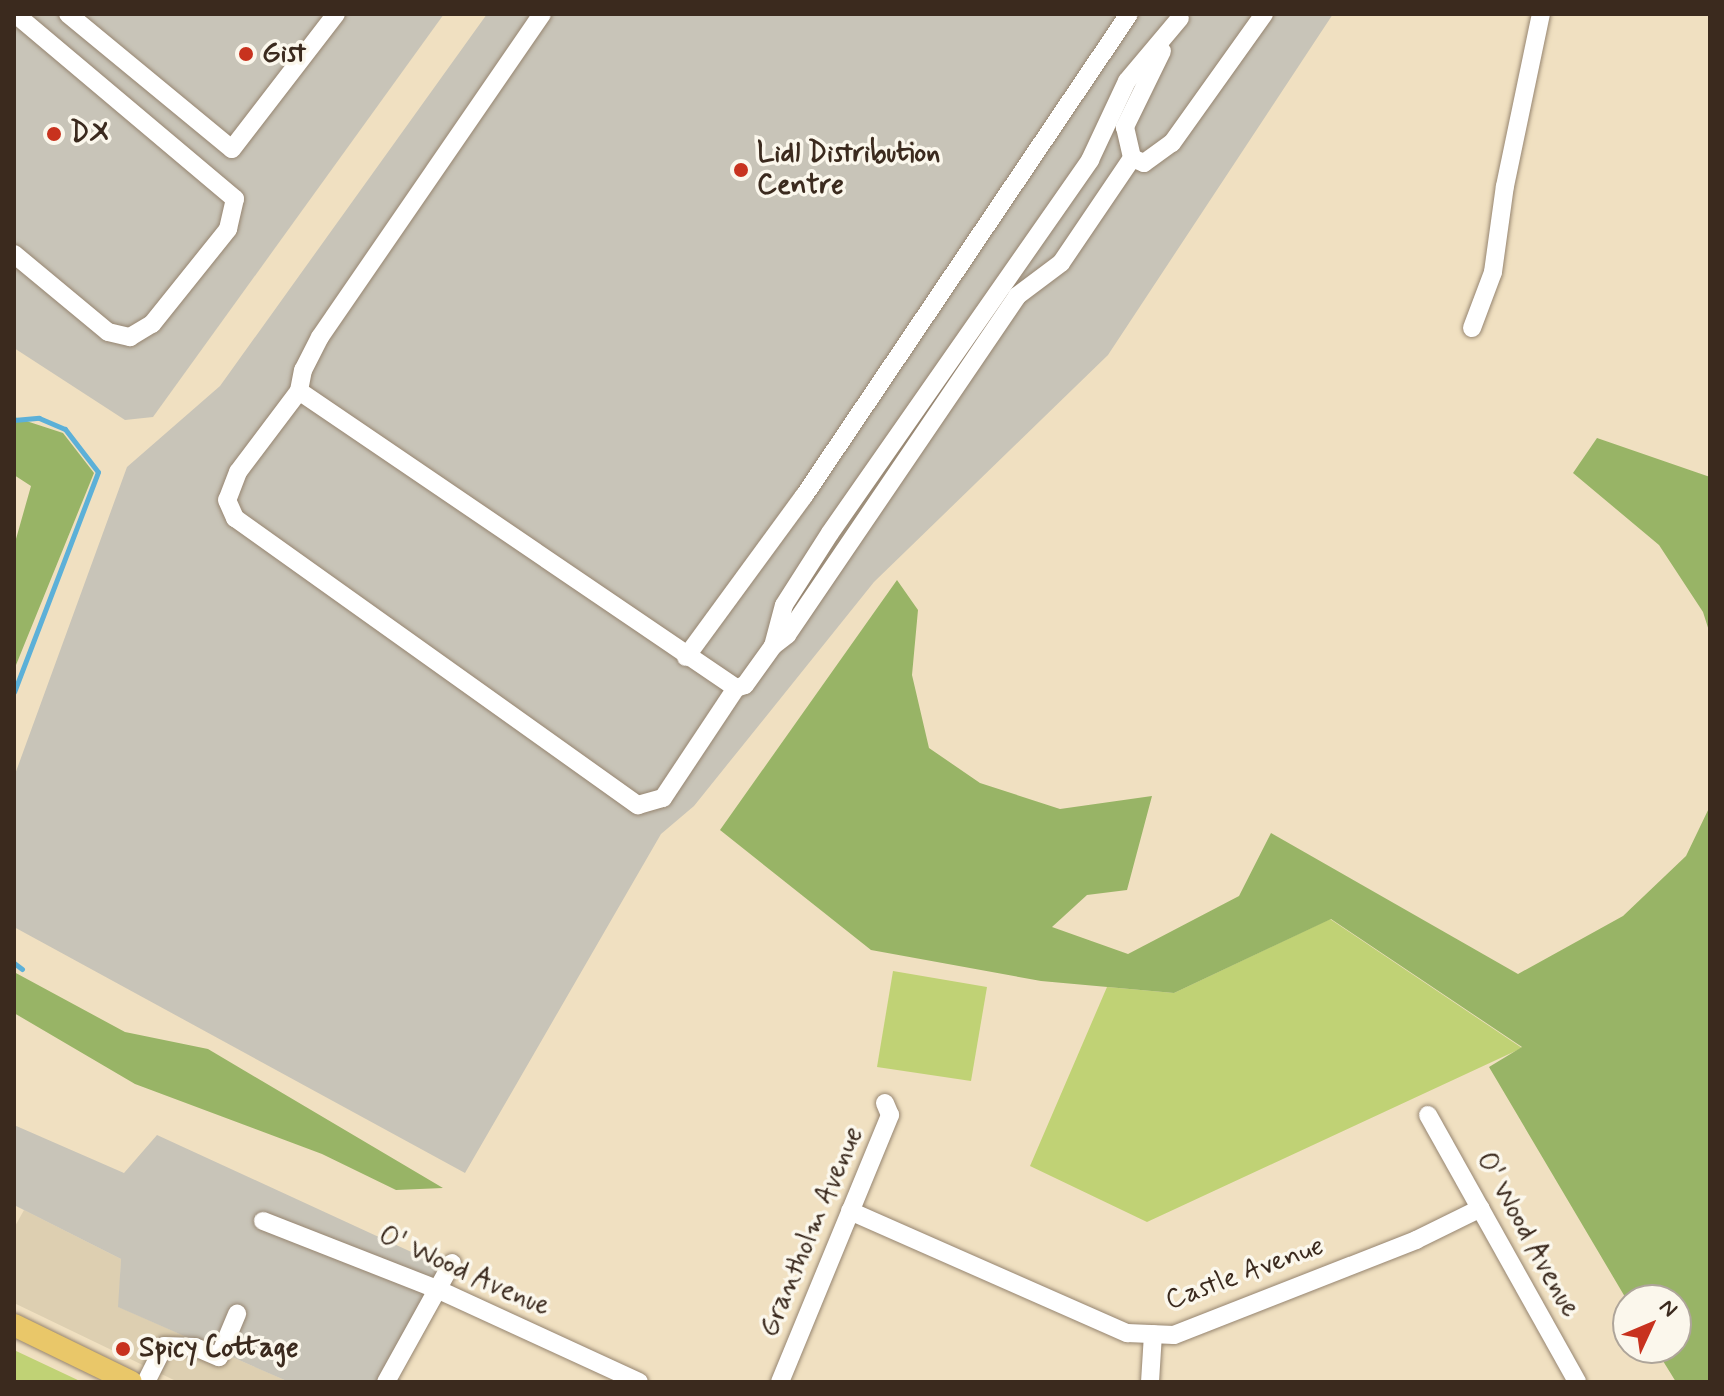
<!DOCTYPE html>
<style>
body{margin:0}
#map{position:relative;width:1724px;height:1396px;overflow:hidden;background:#f0e0c1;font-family:Mynerve,sans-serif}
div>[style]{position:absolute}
.built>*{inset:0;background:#ddcfb1}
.industrial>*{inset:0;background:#c8c4b8}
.green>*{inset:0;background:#c0d275}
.forest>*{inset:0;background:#98b466}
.stream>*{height:5px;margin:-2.5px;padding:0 2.5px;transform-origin:2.5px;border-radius:2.5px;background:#5cb0d8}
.roads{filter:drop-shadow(0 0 2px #968570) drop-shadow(0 0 2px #968570)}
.minor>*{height:18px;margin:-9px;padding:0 9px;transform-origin:9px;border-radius:9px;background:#fff}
.major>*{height:22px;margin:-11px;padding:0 11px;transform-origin:11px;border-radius:11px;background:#e9c769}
.dots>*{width:22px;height:22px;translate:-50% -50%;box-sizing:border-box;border:4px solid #fbf7ec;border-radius:50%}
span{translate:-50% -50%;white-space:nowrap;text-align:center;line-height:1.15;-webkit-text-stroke:7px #fbf7ec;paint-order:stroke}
.poi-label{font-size:28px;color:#3b2a1e;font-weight:700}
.left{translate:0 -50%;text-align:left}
.street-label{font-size:28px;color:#3b2a1e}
.frame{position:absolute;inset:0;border:16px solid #3b2a1e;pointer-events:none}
.north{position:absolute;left:1612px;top:1284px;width:80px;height:80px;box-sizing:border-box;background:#fbf7ec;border:2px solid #aea59a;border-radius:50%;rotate:46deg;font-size:22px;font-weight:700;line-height:32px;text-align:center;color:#3b2a1e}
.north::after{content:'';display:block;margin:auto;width:28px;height:36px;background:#c8321e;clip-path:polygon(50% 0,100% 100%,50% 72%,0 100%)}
</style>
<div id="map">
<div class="built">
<div style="clip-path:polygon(24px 1210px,121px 1259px,119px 1307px,289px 1382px,178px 1382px,14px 1303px,14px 1228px)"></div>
</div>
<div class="industrial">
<div style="clip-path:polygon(14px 14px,444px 14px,153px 417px,125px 420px,14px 348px)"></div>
<div style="clip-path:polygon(487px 14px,1333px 14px,1108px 355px,874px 582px,694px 806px,661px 834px,465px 1173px,14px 927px,14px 777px,127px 467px,220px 386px)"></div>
<div style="clip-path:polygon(14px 1125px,124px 1173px,157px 1135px,457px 1273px,396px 1377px,405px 1382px,289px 1382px,118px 1307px,121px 1259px,14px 1205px)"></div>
</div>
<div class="green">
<div style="clip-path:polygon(1330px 919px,1522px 1048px,1147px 1222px,1030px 1166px,1107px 987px,1174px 993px)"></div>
<div style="clip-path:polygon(893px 971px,987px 987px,971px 1081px,877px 1067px)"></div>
<div style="clip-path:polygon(14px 1350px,82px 1382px,14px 1382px)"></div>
</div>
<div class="forest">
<div style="clip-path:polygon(14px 417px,63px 433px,94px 473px,14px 670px,14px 546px,31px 486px,14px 475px)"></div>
<div style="clip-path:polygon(1597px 438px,1710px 477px,1710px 634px,1703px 612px,1659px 545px,1573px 473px)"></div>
<div style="clip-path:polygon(897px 580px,918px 610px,912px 675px,929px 748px,980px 783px,1060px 809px,1152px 796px,1127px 890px,1087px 895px,1052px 927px,1128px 954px,1239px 896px,1271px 833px,1518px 974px,1623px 916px,1686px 856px,1710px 806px,1710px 1382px,1676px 1382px,1655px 1348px,1676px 1348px,1676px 1300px,1628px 1302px,1489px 1067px,1522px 1047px,1331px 919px,1174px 993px,1041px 981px,871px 950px,720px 830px)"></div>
<div style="clip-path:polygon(14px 972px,125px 1032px,208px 1049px,443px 1188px,396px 1190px,322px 1154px,135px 1084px,14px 1013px)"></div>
</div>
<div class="stream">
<div style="left:14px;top:420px;width:25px;rotate:-5deg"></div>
<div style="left:39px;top:418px;width:28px;rotate:23deg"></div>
<div style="left:65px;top:429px;width:54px;rotate:52.5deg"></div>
<div style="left:98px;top:472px;width:235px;rotate:110.9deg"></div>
<div style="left:14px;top:963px;width:10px;rotate:37deg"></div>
</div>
<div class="roads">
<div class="minor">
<div style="left:68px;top:14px;width:212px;rotate:39.5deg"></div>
<div style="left:232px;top:149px;width:170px;rotate:-52.4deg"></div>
<div style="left:542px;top:14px;width:392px;rotate:124.5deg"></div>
<div style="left:320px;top:337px;width:37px;rotate:117deg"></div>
<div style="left:303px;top:370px;width:21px;rotate:101deg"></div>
<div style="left:299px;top:391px;width:101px;rotate:127deg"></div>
<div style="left:238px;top:472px;width:30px;rotate:111deg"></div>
<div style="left:227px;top:500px;width:20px;rotate:66deg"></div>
<div style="left:235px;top:518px;width:495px;rotate:35.5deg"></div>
<div style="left:638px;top:805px;width:26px;rotate:-16deg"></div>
<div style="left:663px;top:798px;width:132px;rotate:-56.4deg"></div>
<div style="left:1162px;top:51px;width:85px;rotate:116deg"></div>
<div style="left:1125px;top:127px;width:32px;rotate:77deg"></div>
<div style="left:1132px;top:158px;width:13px;rotate:23deg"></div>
<div style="left:1144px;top:163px;width:34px;rotate:-36deg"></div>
<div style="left:1172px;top:143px;width:158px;rotate:-54.5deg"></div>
<div style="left:14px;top:254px;width:122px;rotate:39.7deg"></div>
<div style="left:108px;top:332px;width:23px;rotate:13deg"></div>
<div style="left:130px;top:337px;width:26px;rotate:-31deg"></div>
<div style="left:152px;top:324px;width:122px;rotate:-51.3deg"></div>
<div style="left:228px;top:229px;width:31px;rotate:-77deg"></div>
<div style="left:235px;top:199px;width:287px;rotate:-139.9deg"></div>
<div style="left:1472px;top:328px;width:60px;rotate:-69.4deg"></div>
<div style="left:1493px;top:272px;width:87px;rotate:-82.1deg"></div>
<div style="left:1505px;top:186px;width:176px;rotate:-78.2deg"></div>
<div style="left:299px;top:391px;width:528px;rotate:34.2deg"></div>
<div style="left:736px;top:688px;width:9px;rotate:-18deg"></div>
<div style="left:745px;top:685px;width:48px;rotate:-54.3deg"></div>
<div style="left:773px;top:646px;width:18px;rotate:-38deg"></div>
<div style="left:787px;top:635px;width:410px;rotate:-55.8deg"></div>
<div style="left:1017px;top:296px;width:55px;rotate:-36.9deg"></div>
<div style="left:1061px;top:263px;width:127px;rotate:-55.9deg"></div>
<div style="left:773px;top:646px;width:42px;rotate:-75deg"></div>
<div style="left:784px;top:605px;width:85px;rotate:-57.4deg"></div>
<div style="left:830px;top:533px;width:455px;rotate:-55.1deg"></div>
<div style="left:1090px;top:160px;width:87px;rotate:-64.9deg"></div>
<div style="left:1127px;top:81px;width:82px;rotate:-49.9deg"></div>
<div style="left:686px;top:657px;width:200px;rotate:-53.8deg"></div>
<div style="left:804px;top:496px;width:581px;rotate:-56.01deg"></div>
<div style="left:1428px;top:1115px;width:306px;rotate:60.8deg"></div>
<div style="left:850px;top:1211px;width:303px;rotate:23.8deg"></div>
<div style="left:1127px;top:1333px;width:47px;rotate:2.4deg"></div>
<div style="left:1174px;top:1335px;width:260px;rotate:-21.4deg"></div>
<div style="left:1416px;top:1240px;width:72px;rotate:-26.2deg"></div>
<div style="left:263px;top:1221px;width:189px;rotate:21.4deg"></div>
<div style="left:439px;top:1290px;width:220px;rotate:24.7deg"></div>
<div style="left:146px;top:1382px;width:40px;rotate:-63.4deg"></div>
<div style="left:164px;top:1346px;width:31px;rotate:2deg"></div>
<div style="left:195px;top:1347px;width:26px;rotate:23deg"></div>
<div style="left:219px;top:1357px;width:47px;rotate:-67.3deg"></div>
<div style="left:386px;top:1382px;width:136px;rotate:-61deg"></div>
<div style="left:780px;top:1382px;width:289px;rotate:-67.6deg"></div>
<div style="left:890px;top:1115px;width:13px;rotate:-113deg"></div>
<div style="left:1150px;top:1382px;width:48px;rotate:-86.4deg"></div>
</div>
<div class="major">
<div style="left:14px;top:1325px;width:130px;rotate:26deg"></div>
</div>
</div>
<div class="dots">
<div style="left:246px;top:54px;background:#c8321e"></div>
<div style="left:54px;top:134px;background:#c8321e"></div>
<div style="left:741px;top:170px;background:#c8321e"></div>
<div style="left:123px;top:1349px;background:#c8321e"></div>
</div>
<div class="poi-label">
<span class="left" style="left:262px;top:54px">Gist</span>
<span class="left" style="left:70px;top:134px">DX</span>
<span class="left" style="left:757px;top:170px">Lidl Distribution<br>Centre</span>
<span class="left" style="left:139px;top:1349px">Spicy Cottage</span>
</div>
<div class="street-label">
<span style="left:812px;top:1232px;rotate:-67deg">Grantholm Avenue</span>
<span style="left:1527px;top:1235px;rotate:61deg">O' Wood Avenue</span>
<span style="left:464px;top:1272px;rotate:24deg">O' Wood Avenue</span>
<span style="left:1245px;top:1274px;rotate:-20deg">Castle Avenue</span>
</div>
<div class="frame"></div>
<div class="north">N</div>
</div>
